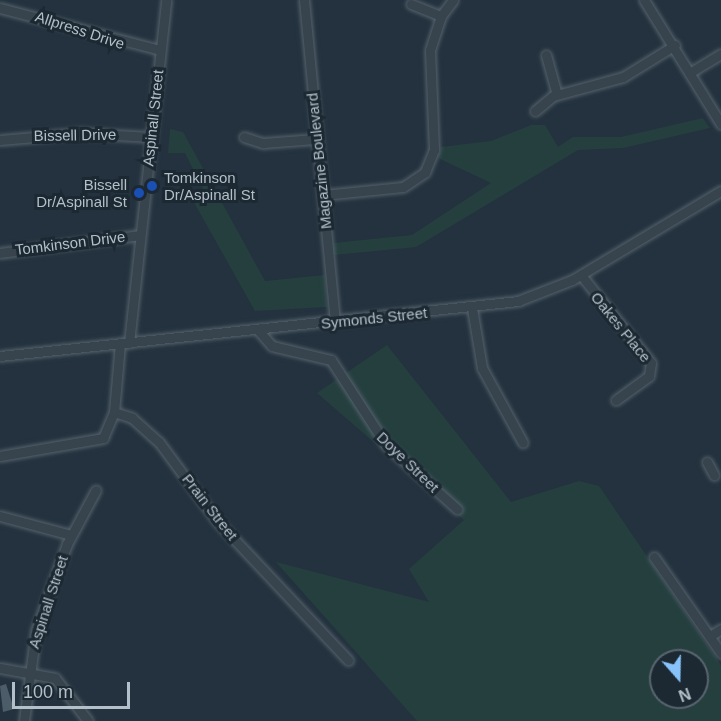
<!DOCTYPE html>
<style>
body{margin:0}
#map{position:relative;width:721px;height:721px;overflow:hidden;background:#23323e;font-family:Arial,sans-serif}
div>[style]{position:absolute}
.green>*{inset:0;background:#253f3f}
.building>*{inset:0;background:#4c5d69}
.roads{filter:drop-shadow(0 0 2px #55626c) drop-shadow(0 0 2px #55626c)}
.minor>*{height:9px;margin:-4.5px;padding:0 4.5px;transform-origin:4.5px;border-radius:4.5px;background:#37444e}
.dots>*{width:16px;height:16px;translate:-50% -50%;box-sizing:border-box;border:3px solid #1c2933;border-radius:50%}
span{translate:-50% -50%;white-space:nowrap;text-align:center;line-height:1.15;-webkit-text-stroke:6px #1c2933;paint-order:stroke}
.street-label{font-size:15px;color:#b3bfc9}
.poi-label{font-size:15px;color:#b3bfc9}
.left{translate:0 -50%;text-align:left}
.right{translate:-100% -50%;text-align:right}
.north{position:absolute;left:649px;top:649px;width:60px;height:60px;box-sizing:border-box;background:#1c2933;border:2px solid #58656f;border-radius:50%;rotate:160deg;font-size:16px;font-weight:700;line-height:24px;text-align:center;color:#b3bfc9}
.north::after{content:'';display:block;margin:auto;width:21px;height:27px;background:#87c3fa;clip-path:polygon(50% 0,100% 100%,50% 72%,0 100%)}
.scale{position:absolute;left:12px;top:682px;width:118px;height:27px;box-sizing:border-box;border:3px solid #b3bfc9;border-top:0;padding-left:8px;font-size:18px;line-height:21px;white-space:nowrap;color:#b3bfc9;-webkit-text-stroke:4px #1c2933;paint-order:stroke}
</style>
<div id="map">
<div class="green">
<div style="clip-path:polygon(703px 118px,710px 128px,623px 148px,578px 150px,416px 247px,334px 255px,333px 243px,412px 235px,491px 183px,438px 158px,441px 147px,491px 141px,531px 125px,545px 125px,558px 147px,573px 137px,621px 137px)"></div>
<div style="clip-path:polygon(170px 129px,183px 132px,265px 281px,325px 275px,327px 307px,255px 311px,191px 197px,203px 189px,185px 153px,168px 153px)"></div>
<div style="clip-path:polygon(evenodd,387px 345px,511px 502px,579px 481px,599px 486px,721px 665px,721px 721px,417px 721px,276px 562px,429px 602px,409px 569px,464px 520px,317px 393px,387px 345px,661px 661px,697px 661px,697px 697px,661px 697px,661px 661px)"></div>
</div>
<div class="building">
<div style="clip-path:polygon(6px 684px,14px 709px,3px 712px,0 686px)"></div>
</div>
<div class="roads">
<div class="minor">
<div style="left:304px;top:0;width:323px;rotate:84.5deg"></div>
<div style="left:644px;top:0;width:146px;rotate:58.2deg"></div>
<div style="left:411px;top:4px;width:32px;rotate:22deg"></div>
<div style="left:0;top:8px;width:165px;rotate:14.7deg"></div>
<div style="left:546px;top:55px;width:41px;rotate:74.6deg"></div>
<div style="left:691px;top:72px;width:35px;rotate:-31deg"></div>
<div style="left:535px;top:111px;width:23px;rotate:-40deg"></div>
<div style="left:553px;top:96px;width:73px;rotate:-15.2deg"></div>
<div style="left:623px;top:77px;width:61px;rotate:-31.6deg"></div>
<div style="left:244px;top:137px;width:20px;rotate:18deg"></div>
<div style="left:263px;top:143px;width:52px;rotate:-4.4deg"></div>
<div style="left:0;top:140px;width:81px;rotate:-4.9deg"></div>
<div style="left:81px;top:133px;width:70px;rotate:3.3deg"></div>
<div style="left:323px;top:195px;width:80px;rotate:-5.7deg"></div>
<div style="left:403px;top:187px;width:27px;rotate:-34deg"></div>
<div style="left:425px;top:172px;width:24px;rotate:-68deg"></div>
<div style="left:434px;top:150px;width:100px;rotate:-92.3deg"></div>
<div style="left:430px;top:50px;width:36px;rotate:-72deg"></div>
<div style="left:441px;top:16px;width:20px;rotate:-53deg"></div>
<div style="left:0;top:253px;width:141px;rotate:-7.3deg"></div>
<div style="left:581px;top:275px;width:112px;rotate:51.5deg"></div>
<div style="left:651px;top:363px;width:13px;rotate:99deg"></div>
<div style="left:649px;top:376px;width:41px;rotate:144deg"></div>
<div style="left:472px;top:308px;width:61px;rotate:80.5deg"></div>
<div style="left:482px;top:368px;width:85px;rotate:61.3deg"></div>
<div style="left:258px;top:330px;width:21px;rotate:49deg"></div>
<div style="left:272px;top:346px;width:61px;rotate:13.3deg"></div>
<div style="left:331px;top:360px;width:101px;rotate:57.1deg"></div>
<div style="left:386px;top:445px;width:96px;rotate:42deg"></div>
<div style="left:129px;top:343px;width:345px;rotate:-83.8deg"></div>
<div style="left:0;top:356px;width:521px;rotate:-6.06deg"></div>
<div style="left:518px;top:301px;width:58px;rotate:-21.3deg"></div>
<div style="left:572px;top:280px;width:174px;rotate:-30.9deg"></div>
<div style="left:114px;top:412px;width:19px;rotate:18deg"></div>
<div style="left:132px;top:418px;width:36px;rotate:42deg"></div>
<div style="left:159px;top:442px;width:99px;rotate:53.6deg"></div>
<div style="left:218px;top:522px;width:190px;rotate:46.7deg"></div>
<div style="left:0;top:456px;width:105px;rotate:-9.9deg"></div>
<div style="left:103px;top:438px;width:28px;rotate:-67deg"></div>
<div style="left:114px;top:412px;width:68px;rotate:-85deg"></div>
<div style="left:707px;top:462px;width:15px;rotate:62deg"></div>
<div style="left:0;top:516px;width:73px;rotate:15deg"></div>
<div style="left:654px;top:557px;width:117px;rotate:55.1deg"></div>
<div style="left:710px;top:636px;width:13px;rotate:-32deg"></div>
<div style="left:0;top:668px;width:56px;rotate:10.3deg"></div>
<div style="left:55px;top:678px;width:54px;rotate:52.5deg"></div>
<div style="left:24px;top:721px;width:92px;rotate:-82.5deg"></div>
<div style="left:36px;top:630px;width:91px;rotate:-70.2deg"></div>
<div style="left:67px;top:544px;width:61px;rotate:-61.8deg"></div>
</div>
</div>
<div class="dots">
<div style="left:152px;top:186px;background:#1a4fb4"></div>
<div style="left:139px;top:193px;background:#1a4fb4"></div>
</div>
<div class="street-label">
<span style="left:80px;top:30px;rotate:18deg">Allpress Drive</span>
<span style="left:153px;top:118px;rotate:-84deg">Aspinall Street</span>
<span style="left:75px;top:135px;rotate:-1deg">Bissell Drive</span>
<span style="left:319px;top:161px;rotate:-96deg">Magazine Boulevard</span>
<span style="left:70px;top:243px;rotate:-7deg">Tomkinson Drive</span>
<span style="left:374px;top:318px;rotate:-6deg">Symonds Street</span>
<span style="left:621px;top:327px;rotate:51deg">Oakes Place</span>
<span style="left:408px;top:462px;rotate:44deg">Doye Street</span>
<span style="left:210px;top:507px;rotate:52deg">Prain Street</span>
<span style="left:48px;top:602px;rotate:-72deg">Aspinall Street</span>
</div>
<div class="poi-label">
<span class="left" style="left:164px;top:186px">Tomkinson<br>Dr/Aspinall St</span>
<span class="right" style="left:127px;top:193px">Bissell<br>Dr/Aspinall St</span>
</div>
<div class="north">N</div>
<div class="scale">100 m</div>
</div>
